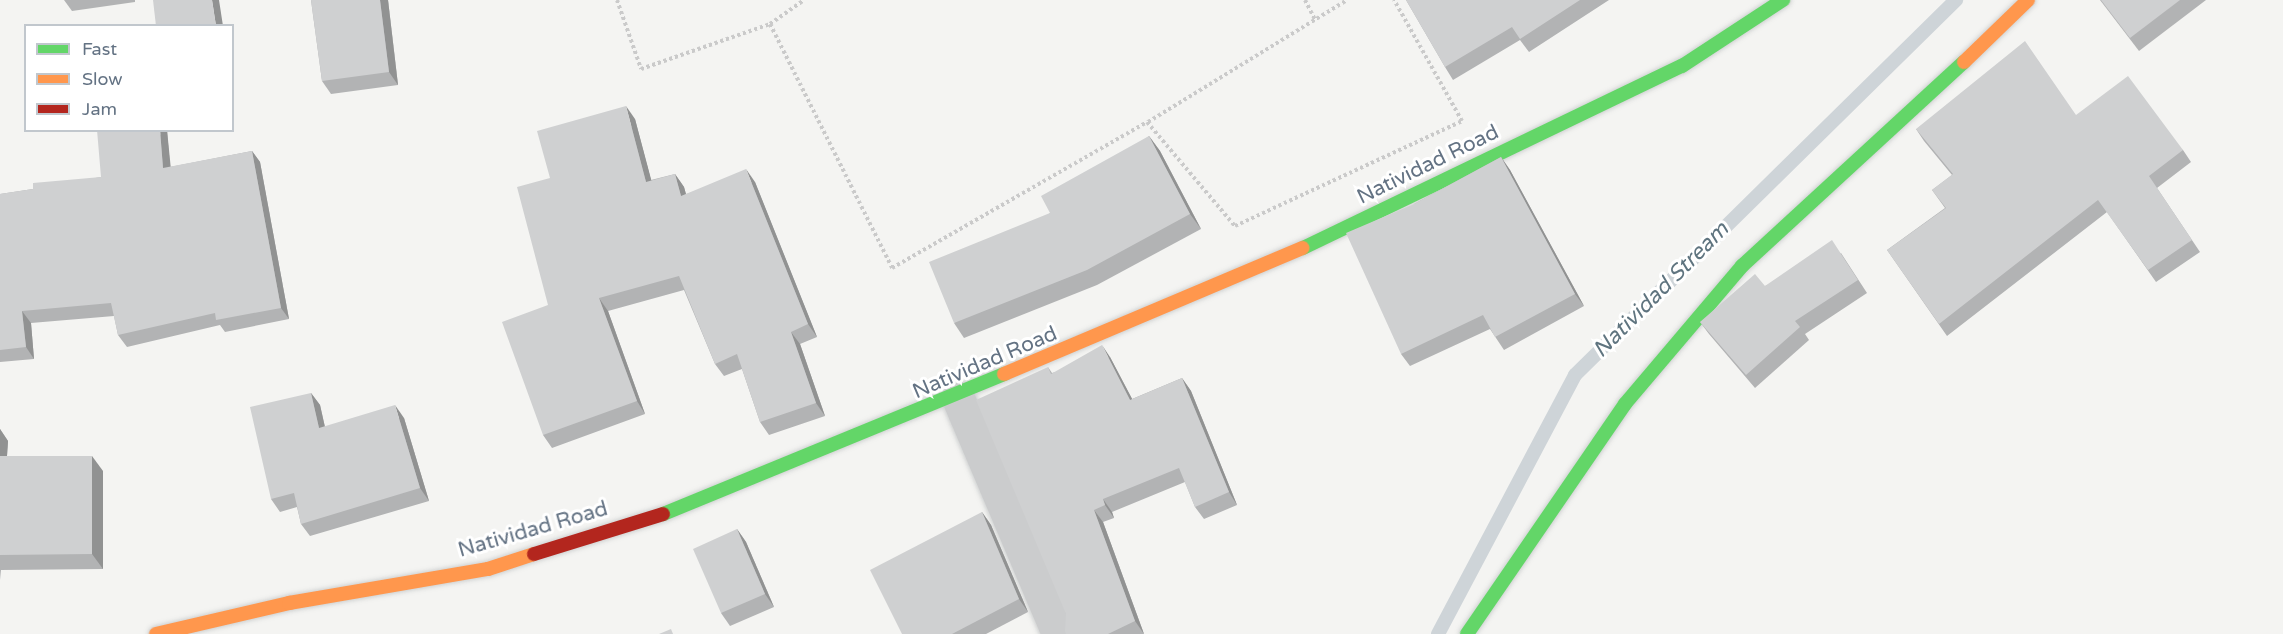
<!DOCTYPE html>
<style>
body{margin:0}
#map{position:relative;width:2283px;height:634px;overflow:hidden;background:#f4f4f2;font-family:"Varela Round",sans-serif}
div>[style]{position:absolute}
.stream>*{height:14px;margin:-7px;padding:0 7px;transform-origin:7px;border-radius:7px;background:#ced4d8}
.path>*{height:4px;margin-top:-2px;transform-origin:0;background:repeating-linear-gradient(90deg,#cacaca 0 3px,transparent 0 6px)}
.roads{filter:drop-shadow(0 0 2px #d0d2d2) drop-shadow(0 0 2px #d0d2d2)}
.street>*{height:33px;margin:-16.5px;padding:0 16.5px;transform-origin:16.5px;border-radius:16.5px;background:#cbcccd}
.fast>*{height:14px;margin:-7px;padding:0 7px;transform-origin:7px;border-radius:7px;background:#63d668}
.slow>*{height:14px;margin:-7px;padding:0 7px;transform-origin:7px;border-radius:7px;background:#ff974d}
.jam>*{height:14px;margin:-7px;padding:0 7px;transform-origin:7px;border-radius:7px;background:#b3261e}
.wall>*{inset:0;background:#b2b3b4}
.shaded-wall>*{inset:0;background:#919292}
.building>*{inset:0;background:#cfd0d1}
span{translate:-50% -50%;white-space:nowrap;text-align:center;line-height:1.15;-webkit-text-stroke:6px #fff;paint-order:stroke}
.street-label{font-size:21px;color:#637283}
.water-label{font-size:22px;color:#5f747f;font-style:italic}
.legend{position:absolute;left:24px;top:24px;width:210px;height:108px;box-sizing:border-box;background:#fff;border:2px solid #c1c7cd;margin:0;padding:8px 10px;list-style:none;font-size:18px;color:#637283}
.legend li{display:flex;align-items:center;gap:12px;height:30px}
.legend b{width:30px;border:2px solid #c1c7cd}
</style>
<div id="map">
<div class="stream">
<div style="left:1438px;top:634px;width:293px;rotate:-62.1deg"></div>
<div style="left:1575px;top:375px;width:535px;rotate:-44.55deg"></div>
</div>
<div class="path">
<div style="left:617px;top:0;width:73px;rotate:70.8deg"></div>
<div style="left:641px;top:69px;width:137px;rotate:-19.2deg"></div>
<div style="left:770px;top:24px;width:273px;rotate:63.4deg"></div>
<div style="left:892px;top:268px;width:294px;rotate:-29.8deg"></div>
<div style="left:1147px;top:122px;width:136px;rotate:49.8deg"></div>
<div style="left:1235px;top:226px;width:250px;rotate:-24.8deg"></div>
<div style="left:1462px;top:121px;width:139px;rotate:-119.3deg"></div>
<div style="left:1305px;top:0;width:22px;rotate:63deg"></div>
<div style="left:770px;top:24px;width:42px;rotate:-35.2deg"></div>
<div style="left:1148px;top:122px;width:233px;rotate:-31.5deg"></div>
</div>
<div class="roads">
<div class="street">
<div style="left:958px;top:398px;width:256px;rotate:67deg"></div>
</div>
<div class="fast">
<div style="left:1303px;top:248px;width:420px;rotate:-25.7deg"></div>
<div style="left:1682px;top:66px;width:121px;rotate:-33.2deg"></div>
<div style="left:663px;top:514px;width:369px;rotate:-22.3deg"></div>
<div style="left:1467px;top:634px;width:279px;rotate:-55.5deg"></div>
<div style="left:1625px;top:404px;width:181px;rotate:-49.7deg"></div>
<div style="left:1742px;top:266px;width:301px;rotate:-42.6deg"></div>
</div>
<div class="slow">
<div style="left:1964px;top:62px;width:89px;rotate:-44.1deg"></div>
<div style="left:1004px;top:374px;width:324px;rotate:-22.9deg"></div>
<div style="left:156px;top:634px;width:137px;rotate:-13.1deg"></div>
<div style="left:289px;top:603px;width:202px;rotate:-9.7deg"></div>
<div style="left:488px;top:569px;width:48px;rotate:-18.1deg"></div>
</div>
<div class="jam">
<div style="left:534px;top:554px;width:135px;rotate:-17.2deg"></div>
</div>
</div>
<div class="wall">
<div style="clip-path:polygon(64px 0,135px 0,135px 2px,72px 11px)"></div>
<div style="clip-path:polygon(311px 0,388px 0,398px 85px,331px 94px,322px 81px)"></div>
<div style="clip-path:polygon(1406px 0,1609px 0,1529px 52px,1520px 40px,1453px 80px,1445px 67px)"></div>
<div style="clip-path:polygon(2100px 0,2206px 0,2139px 51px)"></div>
<div style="clip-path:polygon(2076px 115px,2183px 150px,2191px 162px,2157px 188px,2200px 252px,2156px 282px,2107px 212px,1947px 336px,1887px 250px,1945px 208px,1932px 190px,1952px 175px,1924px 141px,1916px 129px)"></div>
<div style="clip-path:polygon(635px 119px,651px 180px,675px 174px,684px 187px,686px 194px,755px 182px,817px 337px,800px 344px,825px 416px,769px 435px,760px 422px,742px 369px,724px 376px,715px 364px,684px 290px,608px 311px,645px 414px,552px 448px,543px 435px,548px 305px)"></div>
<div style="clip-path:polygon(167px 130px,170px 167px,252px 151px,260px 162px,289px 319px,225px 332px,220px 325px,127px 347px,118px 335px,114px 316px,31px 323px,34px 359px,0 362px,0 194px,33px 189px,101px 177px)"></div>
<div style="clip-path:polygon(1149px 136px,1160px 151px,1201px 229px,1097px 285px,964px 338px,954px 323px,1050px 213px)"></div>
<div style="clip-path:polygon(1501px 157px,1510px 170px,1584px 306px,1504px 350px,1490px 329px,1410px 366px,1401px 354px,1414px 204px)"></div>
<div style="clip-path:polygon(1841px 253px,1867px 293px,1805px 334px,1809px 340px,1755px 388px,1709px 334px,1700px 322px,1765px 286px)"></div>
<div style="clip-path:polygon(1110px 357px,1132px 399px,1182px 378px,1191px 391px,1237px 505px,1204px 519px,1195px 507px,1185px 482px,1112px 512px,1114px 518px,1103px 522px,1144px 634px,1066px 634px,1066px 614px,1048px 367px,1052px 373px)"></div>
<div style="clip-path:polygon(311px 393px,320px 405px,325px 427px,404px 418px,429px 501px,310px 536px,301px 524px,297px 507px,280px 512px,271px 499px)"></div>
<div style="clip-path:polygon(0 429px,8px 441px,7px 456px,103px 471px,103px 569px,1px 570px,0 580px)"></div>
<div style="clip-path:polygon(982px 512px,991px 525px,1028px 612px,986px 634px,902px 634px)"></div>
<div style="clip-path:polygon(737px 529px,746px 542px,774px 607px,730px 626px,721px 613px)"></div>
</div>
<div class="shaded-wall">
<div style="clip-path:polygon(212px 0,219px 0,223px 26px,216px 26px)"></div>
<div style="clip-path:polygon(380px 0,388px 0,398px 85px,389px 72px)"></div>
<div style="clip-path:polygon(626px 106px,635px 119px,655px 194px,646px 182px)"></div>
<div style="clip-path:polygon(160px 130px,167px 130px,172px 180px,163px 168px)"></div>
<div style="clip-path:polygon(1149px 136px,1160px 151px,1201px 229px,1190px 214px)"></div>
<div style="clip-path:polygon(252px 151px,260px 162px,289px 319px,281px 308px)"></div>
<div style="clip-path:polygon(1501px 157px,1510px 170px,1584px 306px,1575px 294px)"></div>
<div style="clip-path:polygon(746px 169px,755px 182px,817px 337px,808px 324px)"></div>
<div style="clip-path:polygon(675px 174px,684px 187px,690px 209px,681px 196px)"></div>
<div style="clip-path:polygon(599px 298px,608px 311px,645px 414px,637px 401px)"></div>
<div style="clip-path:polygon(22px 311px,31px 323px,34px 359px,26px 347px)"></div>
<div style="clip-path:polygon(791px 332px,800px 344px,825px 416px,816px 403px)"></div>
<div style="clip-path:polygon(1102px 345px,1110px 357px,1139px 412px,1130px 400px)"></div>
<div style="clip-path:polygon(1182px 378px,1191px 391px,1237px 505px,1229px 492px)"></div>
<div style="clip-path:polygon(311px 393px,320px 405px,328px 441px,319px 428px)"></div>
<div style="clip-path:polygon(395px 405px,404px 418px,429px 501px,420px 488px)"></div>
<div style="clip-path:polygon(0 429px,8px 441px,6px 471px,0 462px)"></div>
<div style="clip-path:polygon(92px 456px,103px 471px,103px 569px,92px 554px)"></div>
<div style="clip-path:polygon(1103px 499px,1112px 512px,1114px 518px,1105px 505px)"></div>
<div style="clip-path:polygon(1094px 510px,1103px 522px,1144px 634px,1135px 621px)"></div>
<div style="clip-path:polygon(982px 512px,991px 525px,1028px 612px,1019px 599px)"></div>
<div style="clip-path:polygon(737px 529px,746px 542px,774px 607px,765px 594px)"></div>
</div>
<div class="building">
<div style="clip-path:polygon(153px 0,212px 0,216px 26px,156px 26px)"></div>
<div style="clip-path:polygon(311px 0,380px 0,389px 72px,322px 81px)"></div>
<div style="clip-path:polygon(1406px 0,1580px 0,1520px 39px,1512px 27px,1445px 67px)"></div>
<div style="clip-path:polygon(2101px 0,2180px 0,2130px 38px)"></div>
<div style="clip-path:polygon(2025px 41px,2076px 115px,2128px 76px,2183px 150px,2149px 176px,2192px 240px,2148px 270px,2098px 200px,1939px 324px,1887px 250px,1946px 208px,1932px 190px,1953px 174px,1916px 129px)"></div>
<div style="clip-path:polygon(626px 106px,646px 182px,675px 174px,681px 196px,746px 169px,808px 324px,791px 332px,816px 403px,760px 422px,737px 354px,715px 364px,679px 276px,599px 298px,637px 401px,543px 435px,502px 322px,548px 305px,517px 187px,550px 178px,537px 131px)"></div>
<div style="clip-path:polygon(97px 130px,160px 130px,163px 168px,252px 151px,281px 308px,216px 320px,215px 313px,118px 335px,111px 303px,22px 311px,26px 347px,0 350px,0 194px,33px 189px,33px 183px,101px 177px)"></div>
<div style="clip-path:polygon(1149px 136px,1190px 214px,1087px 270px,954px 323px,929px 262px,1050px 213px,1041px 196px)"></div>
<div style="clip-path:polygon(1501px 157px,1575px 294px,1495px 337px,1483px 315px,1401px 354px,1346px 233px,1414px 204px)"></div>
<div style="clip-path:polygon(1832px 240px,1858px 280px,1795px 321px,1800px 327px,1746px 375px,1700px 322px,1755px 274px,1765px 286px)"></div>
<div style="clip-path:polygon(1102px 345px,1130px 400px,1182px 378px,1229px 492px,1195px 507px,1179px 468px,1103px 499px,1105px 505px,1094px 510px,1135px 621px,1108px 634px,1066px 634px,1065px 631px,1066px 614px,976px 400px,1048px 367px,1051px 374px)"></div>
<div style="clip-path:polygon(311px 393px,319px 428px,395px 405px,420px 488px,301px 524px,294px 493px,271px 499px,250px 407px)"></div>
<div style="clip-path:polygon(0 456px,92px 456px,92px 554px,0 555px)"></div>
<div style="clip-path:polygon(982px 512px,1019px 599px,952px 634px,902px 634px,870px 570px)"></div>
<div style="clip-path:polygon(737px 529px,765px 594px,721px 613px,693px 549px)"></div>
<div style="clip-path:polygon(671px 629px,673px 634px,659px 634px)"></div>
</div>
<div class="street-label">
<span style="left:1428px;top:165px;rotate:-26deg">Natividad Road</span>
<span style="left:985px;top:363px;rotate:-23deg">Natividad Road</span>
<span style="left:533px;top:530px;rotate:-16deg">Natividad Road</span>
</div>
<div class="water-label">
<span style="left:1661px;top:290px;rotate:-45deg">Natividad Stream</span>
</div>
<ul class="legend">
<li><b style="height:8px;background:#63d668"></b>Fast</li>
<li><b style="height:8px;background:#ff974d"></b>Slow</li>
<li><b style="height:8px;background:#b3261e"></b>Jam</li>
</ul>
</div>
